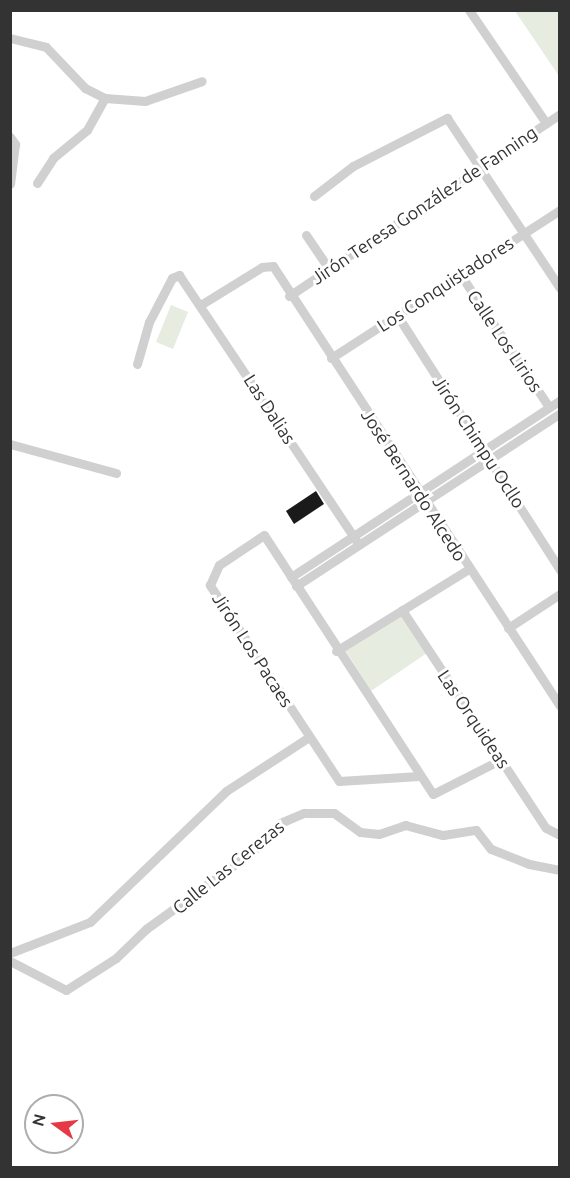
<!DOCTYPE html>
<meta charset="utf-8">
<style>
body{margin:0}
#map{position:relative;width:570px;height:1178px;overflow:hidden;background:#fff;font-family:Ubuntu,sans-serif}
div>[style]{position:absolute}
.green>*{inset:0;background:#e6ecdf}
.building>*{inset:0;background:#1a1a1a}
.minor>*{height:9px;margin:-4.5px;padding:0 4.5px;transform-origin:4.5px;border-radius:4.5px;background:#d0d0d0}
span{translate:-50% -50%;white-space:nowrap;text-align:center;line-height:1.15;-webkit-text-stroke:6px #fff;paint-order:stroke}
.street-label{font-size:18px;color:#333}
.frame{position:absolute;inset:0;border:12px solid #333;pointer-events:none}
.north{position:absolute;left:24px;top:1094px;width:60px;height:60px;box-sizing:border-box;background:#fff;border:2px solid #adadad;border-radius:50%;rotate:285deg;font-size:16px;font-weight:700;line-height:24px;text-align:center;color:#333}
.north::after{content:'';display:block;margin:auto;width:21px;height:27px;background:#e63946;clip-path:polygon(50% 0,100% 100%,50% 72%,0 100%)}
</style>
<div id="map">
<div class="green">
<div style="clip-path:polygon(515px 11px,559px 11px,559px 76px)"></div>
<div style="clip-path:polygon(171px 305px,188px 312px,173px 349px,156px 342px)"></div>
<div style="clip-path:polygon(400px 613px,427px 653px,371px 691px,344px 648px)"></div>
</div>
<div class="building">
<div style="clip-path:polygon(316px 491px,324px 504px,294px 524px,286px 511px)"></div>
</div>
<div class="minor">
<div style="left:469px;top:10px;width:137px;rotate:55.7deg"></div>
<div style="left:10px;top:38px;width:37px;rotate:14deg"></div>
<div style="left:46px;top:47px;width:57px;rotate:46.4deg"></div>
<div style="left:85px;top:88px;width:22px;rotate:27deg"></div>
<div style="left:105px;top:98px;width:40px;rotate:4.3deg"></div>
<div style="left:145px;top:101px;width:60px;rotate:-19.3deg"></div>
<div style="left:10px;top:137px;width:9px;rotate:54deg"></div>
<div style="left:15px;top:144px;width:40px;rotate:97.1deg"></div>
<div style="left:37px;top:183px;width:30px;rotate:-57deg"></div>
<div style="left:53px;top:158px;width:44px;rotate:-39.5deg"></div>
<div style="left:87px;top:130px;width:37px;rotate:-61deg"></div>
<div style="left:314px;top:196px;width:49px;rotate:-37.6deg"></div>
<div style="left:353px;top:166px;width:106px;rotate:-27.1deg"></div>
<div style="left:447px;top:118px;width:204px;rotate:56.4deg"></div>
<div style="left:306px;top:235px;width:41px;rotate:55.9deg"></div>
<div style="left:460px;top:274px;width:160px;rotate:56.2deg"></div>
<div style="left:289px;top:296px;width:326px;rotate:-33.9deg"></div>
<div style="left:202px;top:304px;width:70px;rotate:-31.7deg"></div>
<div style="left:262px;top:267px;width:11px;rotate:-5deg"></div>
<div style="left:273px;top:266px;width:525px;rotate:56.88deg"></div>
<div style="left:397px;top:315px;width:303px;rotate:57.4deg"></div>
<div style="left:331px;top:358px;width:273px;rotate:-32.9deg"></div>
<div style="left:137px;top:364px;width:44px;rotate:-74.1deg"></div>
<div style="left:149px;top:322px;width:50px;rotate:-62.4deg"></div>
<div style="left:172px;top:278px;width:8px;rotate:-23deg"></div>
<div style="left:179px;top:275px;width:324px;rotate:56.3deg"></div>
<div style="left:10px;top:444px;width:110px;rotate:15.3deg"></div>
<div style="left:291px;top:577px;width:322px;rotate:-33.3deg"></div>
<div style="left:296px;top:586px;width:316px;rotate:-33.2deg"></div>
<div style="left:402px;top:610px;width:261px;rotate:56.6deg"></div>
<div style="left:546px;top:828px;width:16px;rotate:27deg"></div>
<div style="left:508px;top:628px;width:62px;rotate:-33.2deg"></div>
<div style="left:336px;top:651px;width:156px;rotate:-31.7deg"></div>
<div style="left:419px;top:776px;width:80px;rotate:176.4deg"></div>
<div style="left:339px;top:781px;width:235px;rotate:-123.4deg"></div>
<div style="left:210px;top:585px;width:22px;rotate:-66deg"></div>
<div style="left:219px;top:565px;width:54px;rotate:-33.7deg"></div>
<div style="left:264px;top:535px;width:309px;rotate:56.9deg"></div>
<div style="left:433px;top:794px;width:75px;rotate:-26.9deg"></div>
<div style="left:10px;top:953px;width:86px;rotate:-21.2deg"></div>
<div style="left:90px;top:922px;width:189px;rotate:-43.9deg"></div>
<div style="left:226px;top:791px;width:99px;rotate:-33deg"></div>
<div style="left:10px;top:961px;width:63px;rotate:27.4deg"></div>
<div style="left:66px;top:990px;width:59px;rotate:-32.6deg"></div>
<div style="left:116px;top:958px;width:42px;rotate:-44deg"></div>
<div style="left:146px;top:929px;width:131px;rotate:-36deg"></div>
<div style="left:252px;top:852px;width:40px;rotate:-46deg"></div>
<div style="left:280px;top:823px;width:26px;rotate:-23deg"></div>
<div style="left:304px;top:813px;width:30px"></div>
<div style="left:334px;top:813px;width:32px;rotate:36deg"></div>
<div style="left:360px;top:832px;width:19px;rotate:6deg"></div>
<div style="left:379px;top:834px;width:28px;rotate:-19deg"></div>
<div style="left:405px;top:825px;width:39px;rotate:15deg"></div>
<div style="left:443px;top:835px;width:33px;rotate:-9deg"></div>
<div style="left:476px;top:830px;width:24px;rotate:52deg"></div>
<div style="left:491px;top:849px;width:41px;rotate:21.5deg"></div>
<div style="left:529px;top:864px;width:32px;rotate:11deg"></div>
</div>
<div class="street-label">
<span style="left:424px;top:205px;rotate:-34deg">Jirón Teresa González de Fanning</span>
<span style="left:445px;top:284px;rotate:-33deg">Los Conquistadores</span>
<span style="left:505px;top:341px;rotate:56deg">Calle Los Lirios</span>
<span style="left:270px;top:409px;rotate:57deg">Las Dalias</span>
<span style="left:479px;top:442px;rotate:57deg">Jirón Chimpu Ocllo</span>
<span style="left:414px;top:485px;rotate:57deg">José Bernardo Alcedo</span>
<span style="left:253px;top:650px;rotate:57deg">Jirón Los Pacaes</span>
<span style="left:474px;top:719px;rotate:56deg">Las Orquideas</span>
<span style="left:228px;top:867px;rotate:-39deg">Calle Las Cerezas</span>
</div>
<div class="frame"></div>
<div class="north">N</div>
</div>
